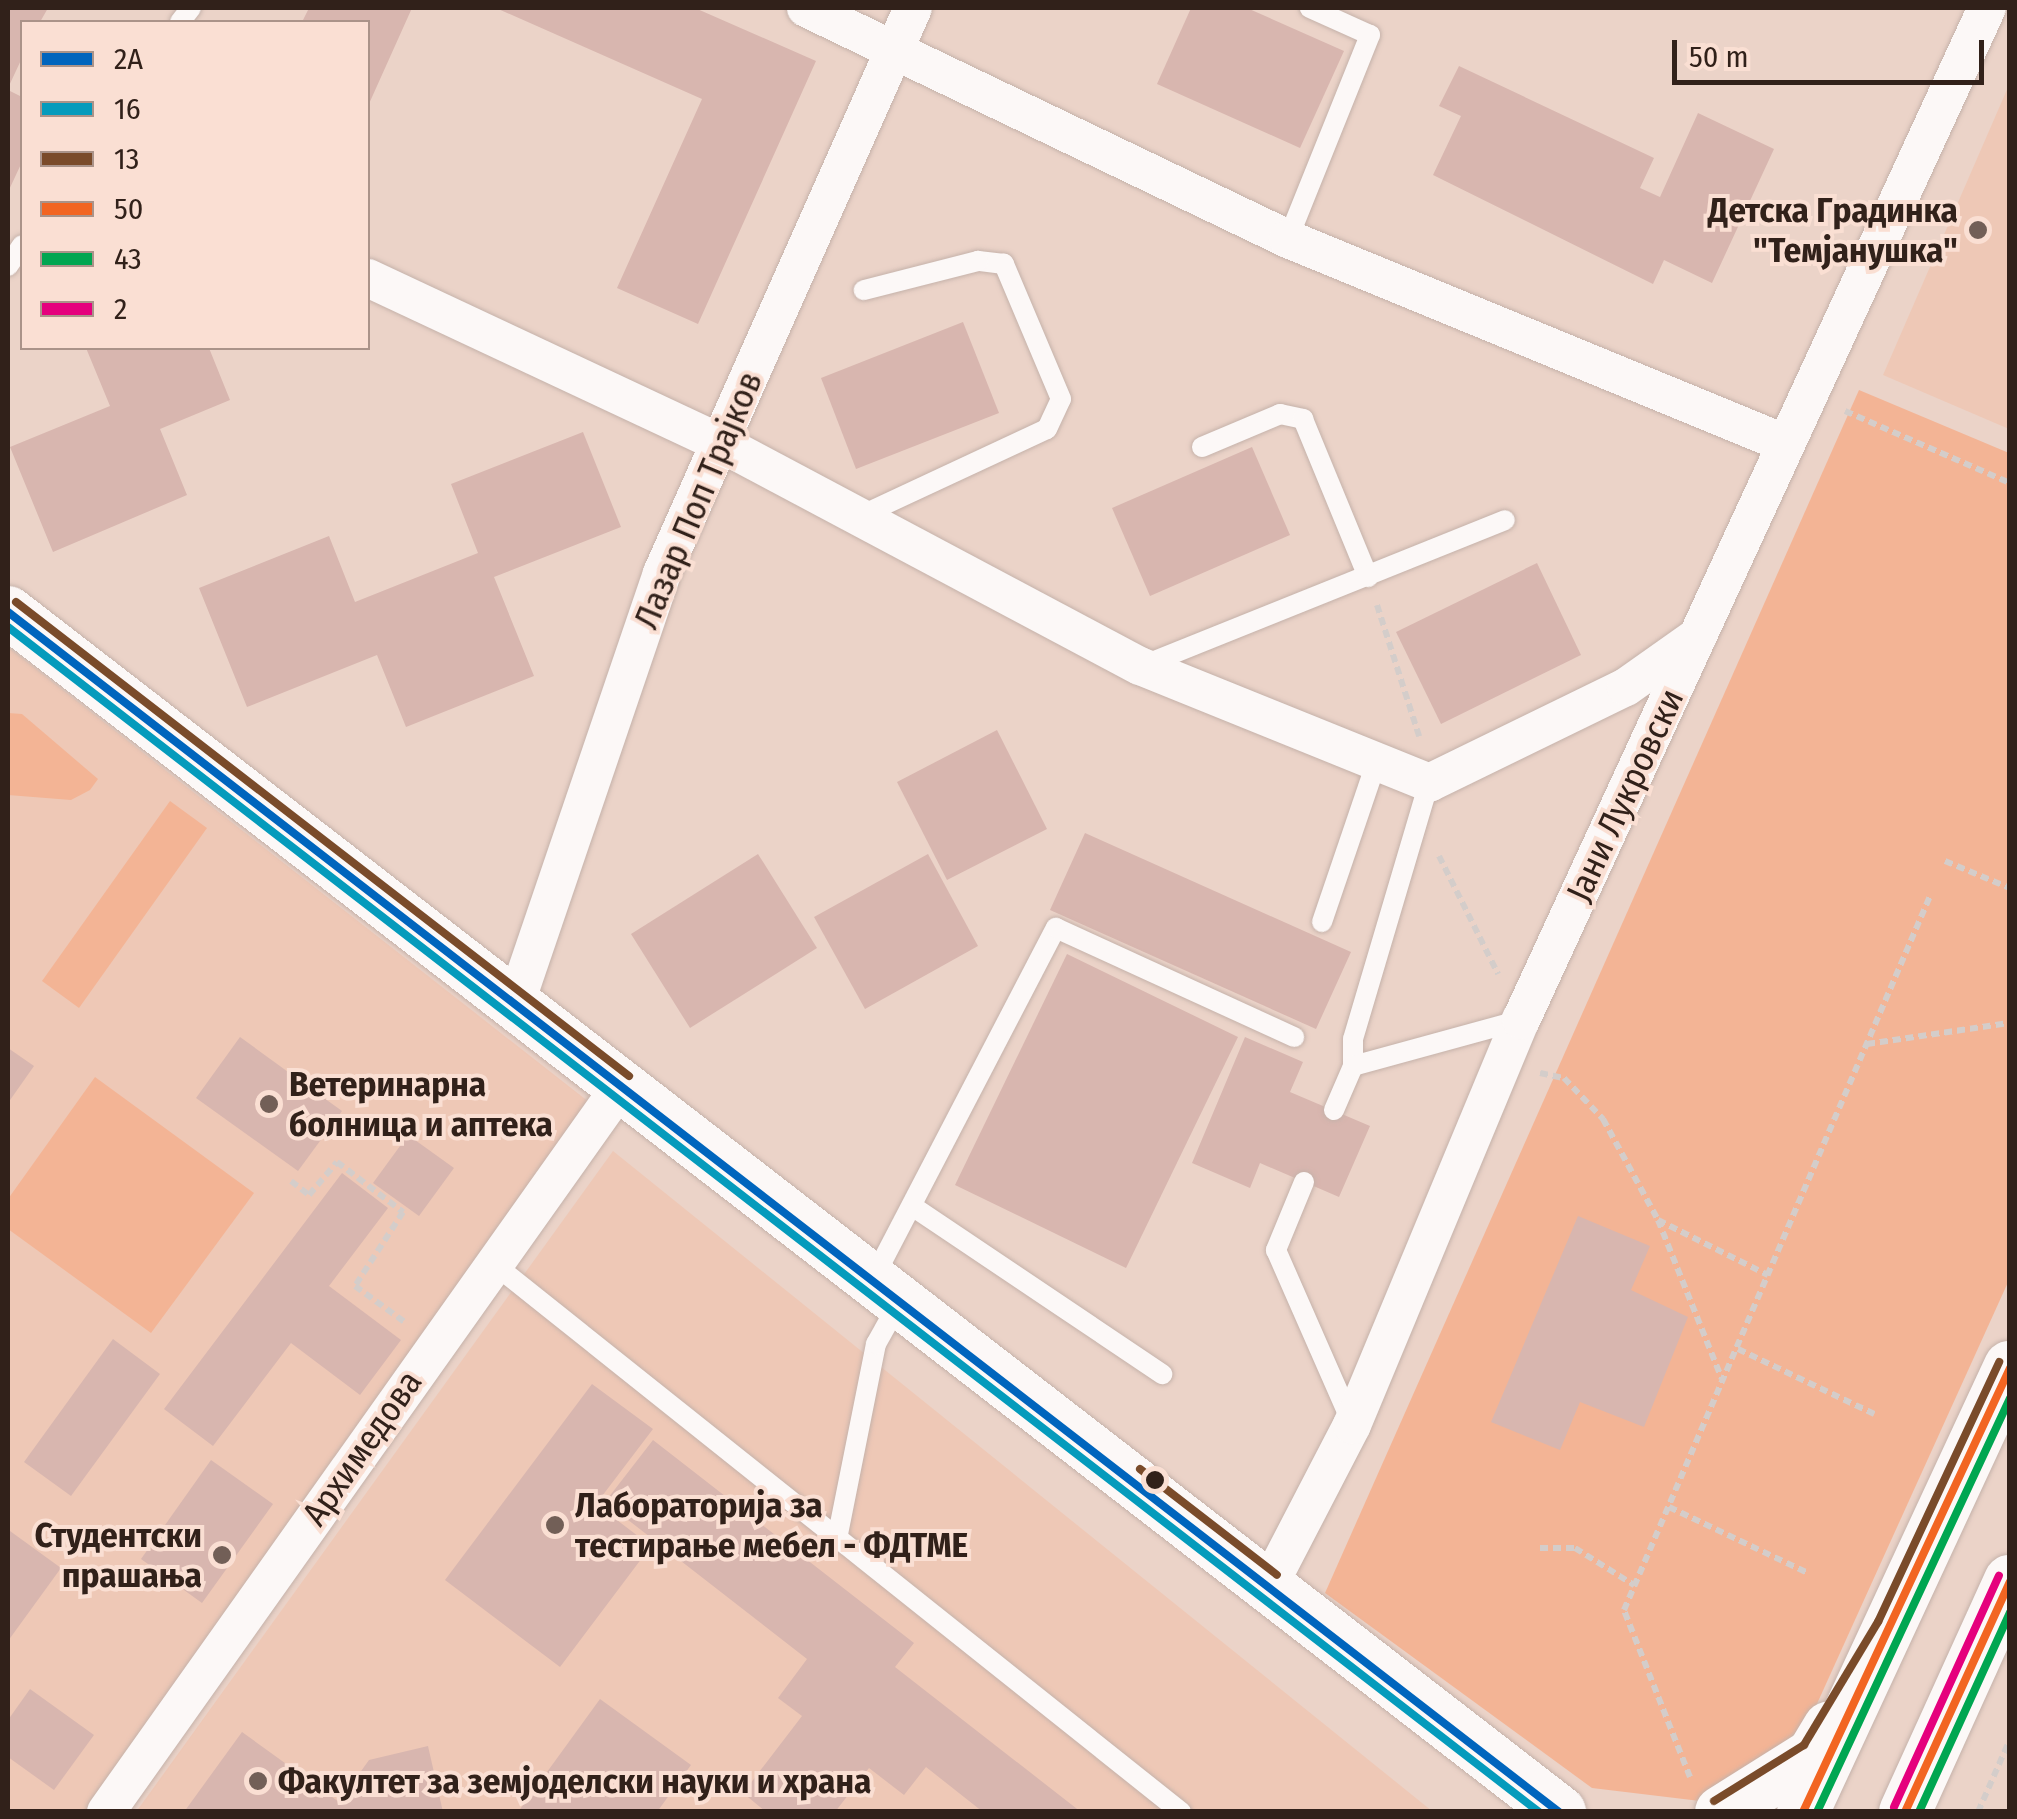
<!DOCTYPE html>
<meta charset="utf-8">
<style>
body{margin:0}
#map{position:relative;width:2017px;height:1819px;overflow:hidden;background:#ebd3c8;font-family:"Fira Sans Condensed",sans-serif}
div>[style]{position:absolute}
.built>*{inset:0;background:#eec8b6}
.green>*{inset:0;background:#f3b495}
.building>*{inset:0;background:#d8b6af}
.path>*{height:6px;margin-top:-3px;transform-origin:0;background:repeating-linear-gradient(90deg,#d4cdca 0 8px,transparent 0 13px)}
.roads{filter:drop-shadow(0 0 2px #c5b2aa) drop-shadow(0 0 2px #c5b2aa)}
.lane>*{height:20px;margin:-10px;padding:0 10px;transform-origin:10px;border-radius:10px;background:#fcf8f7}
.street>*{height:38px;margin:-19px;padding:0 19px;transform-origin:19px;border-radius:19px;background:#fcf8f7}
.secondary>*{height:52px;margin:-26px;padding:0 26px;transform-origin:26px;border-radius:26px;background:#fcf8f7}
.bus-1>*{height:8px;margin:-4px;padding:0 4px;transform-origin:4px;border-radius:4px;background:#0065bd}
.bus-2>*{height:8px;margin:-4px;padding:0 4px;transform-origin:4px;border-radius:4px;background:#059bbc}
.bus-3>*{height:8px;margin:-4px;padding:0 4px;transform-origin:4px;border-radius:4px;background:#7a4b2a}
.bus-4>*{height:8px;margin:-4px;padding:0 4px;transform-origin:4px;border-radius:4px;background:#f26522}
.bus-5>*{height:8px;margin:-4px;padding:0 4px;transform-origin:4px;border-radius:4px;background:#00a651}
.bus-6>*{height:8px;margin:-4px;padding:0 4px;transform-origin:4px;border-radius:4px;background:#e5007d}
.dots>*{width:28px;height:28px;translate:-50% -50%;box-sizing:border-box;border:5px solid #fadfd3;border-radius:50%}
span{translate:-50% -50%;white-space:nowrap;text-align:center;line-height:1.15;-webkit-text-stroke:8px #fadfd3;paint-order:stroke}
.poi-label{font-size:35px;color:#31211a;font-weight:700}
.right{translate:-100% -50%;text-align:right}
.left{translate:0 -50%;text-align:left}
.street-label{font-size:35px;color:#31211a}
.frame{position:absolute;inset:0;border:10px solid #31211a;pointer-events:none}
.legend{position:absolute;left:20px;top:20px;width:350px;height:330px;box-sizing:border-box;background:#fadfd3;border:2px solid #aa9389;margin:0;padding:12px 18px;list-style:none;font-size:30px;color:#31211a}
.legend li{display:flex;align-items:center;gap:20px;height:50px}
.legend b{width:50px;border:2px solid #aa9389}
.scale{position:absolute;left:1672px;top:40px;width:312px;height:45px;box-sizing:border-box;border:5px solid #31211a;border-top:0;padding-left:12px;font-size:30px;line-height:35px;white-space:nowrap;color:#31211a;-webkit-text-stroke:8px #fadfd3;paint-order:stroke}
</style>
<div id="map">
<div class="built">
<div style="clip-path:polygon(2009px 85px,2009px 429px,1883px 375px)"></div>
<div style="clip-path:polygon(8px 647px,589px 1102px,87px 1811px,8px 1811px)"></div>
<div style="clip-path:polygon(613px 1151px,1432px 1811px,136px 1812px)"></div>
</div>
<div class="green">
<div style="clip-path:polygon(1859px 390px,2009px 453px,2009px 1280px,1806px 1728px,1700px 1801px,1592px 1788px,1325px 1593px)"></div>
<div style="clip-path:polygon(8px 713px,22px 714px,98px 779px,90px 790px,71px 800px,8px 795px)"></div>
<div style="clip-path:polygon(170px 801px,207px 828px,79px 1008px,42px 981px)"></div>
<div style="clip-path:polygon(95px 1077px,254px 1193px,151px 1333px,8px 1229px,8px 1199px)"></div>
</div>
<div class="building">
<div style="clip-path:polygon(8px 8px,48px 8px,40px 22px,22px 22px,22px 58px,8px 88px)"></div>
<div style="clip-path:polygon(309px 8px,412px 8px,368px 106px,368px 22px,302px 22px)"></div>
<div style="clip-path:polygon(496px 8px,695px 8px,816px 61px,698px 324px,617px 288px,702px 99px)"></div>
<div style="clip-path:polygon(1191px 8px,1247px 8px,1344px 51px,1300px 148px,1157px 84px)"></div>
<div style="clip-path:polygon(1459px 66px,1654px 158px,1640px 188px,1660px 197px,1698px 113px,1774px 149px,1712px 283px,1664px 260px,1653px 284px,1433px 175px,1461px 116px,1439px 106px)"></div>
<div style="clip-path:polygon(8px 90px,22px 97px,22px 162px,8px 192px)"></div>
<div style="clip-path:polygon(963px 322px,999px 413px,856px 469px,821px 378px)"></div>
<div style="clip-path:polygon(86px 348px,209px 348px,230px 400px,160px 429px,187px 495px,53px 552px,10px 447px,110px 406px)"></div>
<div style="clip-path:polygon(583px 432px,621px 527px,494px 577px,534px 676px,406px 727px,377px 655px,247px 707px,199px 588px,329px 536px,355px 602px,478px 553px,451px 484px)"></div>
<div style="clip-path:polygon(1252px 447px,1290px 535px,1150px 596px,1112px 508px)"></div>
<div style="clip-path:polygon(1537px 563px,1581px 655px,1441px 724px,1396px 632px)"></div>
<div style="clip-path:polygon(997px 730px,1047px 829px,947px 880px,897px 782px)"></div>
<div style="clip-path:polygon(1085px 833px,1351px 952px,1316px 1029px,1050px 910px)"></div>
<div style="clip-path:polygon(758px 854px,817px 948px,690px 1028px,631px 934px)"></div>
<div style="clip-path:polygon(928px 854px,978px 946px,865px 1009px,814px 917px)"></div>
<div style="clip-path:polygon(1067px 954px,1238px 1037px,1126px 1268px,955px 1185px)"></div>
<div style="clip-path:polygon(240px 1037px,342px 1111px,298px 1171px,196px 1098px)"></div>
<div style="clip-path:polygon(1245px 1037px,1303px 1062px,1290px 1092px,1370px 1126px,1339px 1197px,1260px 1163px,1250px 1188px,1192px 1163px)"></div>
<div style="clip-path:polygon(8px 1048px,34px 1066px,8px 1103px)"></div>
<div style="clip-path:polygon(408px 1135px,454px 1168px,419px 1216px,373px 1183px)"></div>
<div style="clip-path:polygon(342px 1173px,388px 1208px,329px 1286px,401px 1340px,360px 1395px,291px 1343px,213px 1446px,164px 1409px)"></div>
<div style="clip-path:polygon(1578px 1216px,1650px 1246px,1631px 1290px,1688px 1317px,1644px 1427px,1580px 1402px,1560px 1450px,1491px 1422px)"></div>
<div style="clip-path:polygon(113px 1339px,160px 1374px,71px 1496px,24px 1462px)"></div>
<div style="clip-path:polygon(592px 1384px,653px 1429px,596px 1504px,651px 1546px,560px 1667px,445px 1580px)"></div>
<div style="clip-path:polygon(653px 1440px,914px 1643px,895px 1667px,1081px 1812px,983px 1812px,926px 1767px,904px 1795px,869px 1768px,835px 1812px,766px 1812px,743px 1793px,802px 1716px,778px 1698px,807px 1659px,605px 1502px)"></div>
<div style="clip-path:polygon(211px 1460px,273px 1504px,202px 1603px,141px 1559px)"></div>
<div style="clip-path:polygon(10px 1531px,61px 1568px,8px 1641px,8px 1535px)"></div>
<div style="clip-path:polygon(30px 1689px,94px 1735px,54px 1790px,8px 1757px,8px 1720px)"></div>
<div style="clip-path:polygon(600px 1699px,691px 1765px,657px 1812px,518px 1812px)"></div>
<div style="clip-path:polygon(242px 1732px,339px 1802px,369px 1760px,428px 1746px,443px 1812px,184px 1812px)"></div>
</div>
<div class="path">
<div style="left:1845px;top:411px;width:180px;rotate:23.6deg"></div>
<div style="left:1377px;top:605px;width:138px;rotate:72.2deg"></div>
<div style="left:1439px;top:856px;width:132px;rotate:63.4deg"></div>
<div style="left:1945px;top:861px;width:70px;rotate:22.6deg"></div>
<div style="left:1867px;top:1044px;width:145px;rotate:-8.4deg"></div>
<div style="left:1540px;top:1073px;width:25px;rotate:12deg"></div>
<div style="left:1564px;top:1078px;width:57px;rotate:46.4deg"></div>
<div style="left:1603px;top:1119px;width:115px;rotate:61.4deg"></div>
<div style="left:1658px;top:1220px;width:123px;rotate:26.6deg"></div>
<div style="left:291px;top:1181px;width:23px;rotate:38deg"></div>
<div style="left:309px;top:1195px;width:43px;rotate:-49.7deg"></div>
<div style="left:337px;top:1162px;width:83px;rotate:37.1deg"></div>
<div style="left:403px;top:1212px;width:88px;rotate:123deg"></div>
<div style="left:355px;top:1286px;width:63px;rotate:36deg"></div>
<div style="left:1658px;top:1220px;width:171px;rotate:68.1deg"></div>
<div style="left:1738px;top:1349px;width:151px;rotate:25.5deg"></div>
<div style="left:1669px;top:1507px;width:152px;rotate:25.4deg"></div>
<div style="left:1540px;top:1548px;width:35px"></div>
<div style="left:1575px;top:1548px;width:70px;rotate:32.1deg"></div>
<div style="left:1690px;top:1777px;width:180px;rotate:-111.6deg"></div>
<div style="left:1624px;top:1610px;width:777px;rotate:-66.8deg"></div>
<div style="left:1978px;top:1812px;width:80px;rotate:-66.3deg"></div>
</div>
<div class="roads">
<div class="lane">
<div style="left:180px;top:22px;width:18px;rotate:-52deg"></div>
<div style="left:1288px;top:239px;width:220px;rotate:-68.1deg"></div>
<div style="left:1370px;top:35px;width:66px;rotate:-155.8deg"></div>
<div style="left:8px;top:266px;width:25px;rotate:-56deg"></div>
<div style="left:1202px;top:447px;width:85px;rotate:-22.9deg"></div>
<div style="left:1280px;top:414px;width:24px;rotate:12deg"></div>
<div style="left:1303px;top:419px;width:171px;rotate:67.6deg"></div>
<div style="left:858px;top:517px;width:208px;rotate:-25deg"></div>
<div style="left:1047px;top:429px;width:33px;rotate:-65deg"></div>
<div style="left:1061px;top:399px;width:147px;rotate:-112.9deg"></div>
<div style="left:1004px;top:264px;width:26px;rotate:-173deg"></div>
<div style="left:978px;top:261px;width:118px;rotate:165.7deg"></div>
<div style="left:1142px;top:666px;width:391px;rotate:-21.9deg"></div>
<div style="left:1322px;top:922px;width:168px;rotate:-71.2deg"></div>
<div style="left:1353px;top:1066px;width:27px;rotate:-90deg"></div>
<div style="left:1353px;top:1039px;width:267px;rotate:-73.5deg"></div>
<div style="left:1334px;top:1110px;width:48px;rotate:-66.6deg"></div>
<div style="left:1353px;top:1066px;width:174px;rotate:-15.3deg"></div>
<div style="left:1304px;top:1182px;width:74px;rotate:112.4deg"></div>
<div style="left:1276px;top:1250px;width:189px;rotate:66.3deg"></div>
<div style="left:915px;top:1208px;width:298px;rotate:33.9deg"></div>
<div style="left:494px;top:1264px;width:879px;rotate:38.58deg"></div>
<div style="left:873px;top:1279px;width:396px;rotate:-62.5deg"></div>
<div style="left:1056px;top:928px;width:262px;rotate:24.6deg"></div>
<div style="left:837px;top:1539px;width:199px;rotate:-78.7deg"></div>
<div style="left:876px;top:1344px;width:49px;rotate:-60.8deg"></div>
</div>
<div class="street">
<div style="left:806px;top:8px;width:534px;rotate:25.61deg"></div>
<div style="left:1288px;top:239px;width:536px;rotate:22.36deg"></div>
<div style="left:368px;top:278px;width:391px;rotate:25.1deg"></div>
<div style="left:722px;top:444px;width:473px;rotate:28deg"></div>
<div style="left:1140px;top:666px;width:312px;rotate:22deg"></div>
<div style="left:1429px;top:783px;width:219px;rotate:-26deg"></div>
<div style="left:1626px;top:687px;width:87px;rotate:-35.2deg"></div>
<div style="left:515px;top:1005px;width:456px;rotate:-71.2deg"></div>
<div style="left:662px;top:573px;width:618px;rotate:-66.05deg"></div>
<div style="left:1269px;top:1585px;width:180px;rotate:-62.6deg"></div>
<div style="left:1352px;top:1425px;width:439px;rotate:-67.4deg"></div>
<div style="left:1521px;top:1020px;width:1114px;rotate:-65.28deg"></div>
<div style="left:106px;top:1812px;width:890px;rotate:-54.65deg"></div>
</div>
<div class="secondary">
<div style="left:8px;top:612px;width:1962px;rotate:37.71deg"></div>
<div style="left:1721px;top:1812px;width:109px;rotate:-32.2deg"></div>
<div style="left:1813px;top:1754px;width:31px;rotate:-59deg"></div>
<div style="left:1803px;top:1812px;width:491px;rotate:-65.1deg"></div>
<div style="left:1905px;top:1812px;width:254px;rotate:-65.6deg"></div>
</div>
</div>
<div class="bus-1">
<div style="left:8px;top:612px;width:1961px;rotate:37.73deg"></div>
</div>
<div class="bus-2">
<div style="left:8px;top:627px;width:1936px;rotate:37.74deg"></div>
</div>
<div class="bus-3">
<div style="left:16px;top:602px;width:775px;rotate:37.71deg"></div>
<div style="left:1140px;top:1469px;width:173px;rotate:37.7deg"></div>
<div style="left:1714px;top:1801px;width:106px;rotate:-31.9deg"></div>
<div style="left:1804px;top:1745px;width:144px;rotate:-59deg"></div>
<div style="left:1878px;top:1622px;width:287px;rotate:-65deg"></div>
</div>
<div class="bus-4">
<div style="left:1803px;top:1812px;width:490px;rotate:-65deg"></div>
<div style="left:1905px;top:1812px;width:253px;rotate:-65.5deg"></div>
</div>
<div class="bus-5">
<div style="left:1817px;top:1812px;width:457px;rotate:-65deg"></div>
<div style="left:1919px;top:1812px;width:220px;rotate:-65.5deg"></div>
</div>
<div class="bus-6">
<div style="left:1894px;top:1807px;width:254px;rotate:-65.6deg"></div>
</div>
<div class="dots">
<div style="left:1978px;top:230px;background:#725f57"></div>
<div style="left:269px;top:1104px;background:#725f57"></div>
<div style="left:1155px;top:1480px;background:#31211a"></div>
<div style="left:555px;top:1525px;background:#725f57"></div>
<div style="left:222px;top:1555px;background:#725f57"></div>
<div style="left:258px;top:1781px;background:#725f57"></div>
</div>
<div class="poi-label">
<span class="right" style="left:1958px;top:230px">Детска Градинка<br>"Темјанушка"</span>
<span class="left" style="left:289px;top:1104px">Ветеринарна<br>болница и аптека</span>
<span class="left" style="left:575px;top:1525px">Лабораторија за<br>тестирање мебел - ФДТМЕ</span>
<span class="right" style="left:202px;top:1555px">Студентски<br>прашања</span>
<span class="left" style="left:278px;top:1781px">Факултет за земјоделски науки и храна</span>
</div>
<div class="street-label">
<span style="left:698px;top:500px;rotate:-67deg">Лазар Поп Трајков</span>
<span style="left:1625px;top:795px;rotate:-65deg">Јани Лукровски</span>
<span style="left:362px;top:1448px;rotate:-55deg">Архимедова</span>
</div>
<div class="frame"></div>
<ul class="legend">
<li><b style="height:12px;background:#0065bd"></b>2A</li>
<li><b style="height:12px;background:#059bbc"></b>16</li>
<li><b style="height:12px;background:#7a4b2a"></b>13</li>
<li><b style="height:12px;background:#f26522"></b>50</li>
<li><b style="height:12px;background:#00a651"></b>43</li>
<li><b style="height:12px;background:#e5007d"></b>2</li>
</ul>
<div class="scale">50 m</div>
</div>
